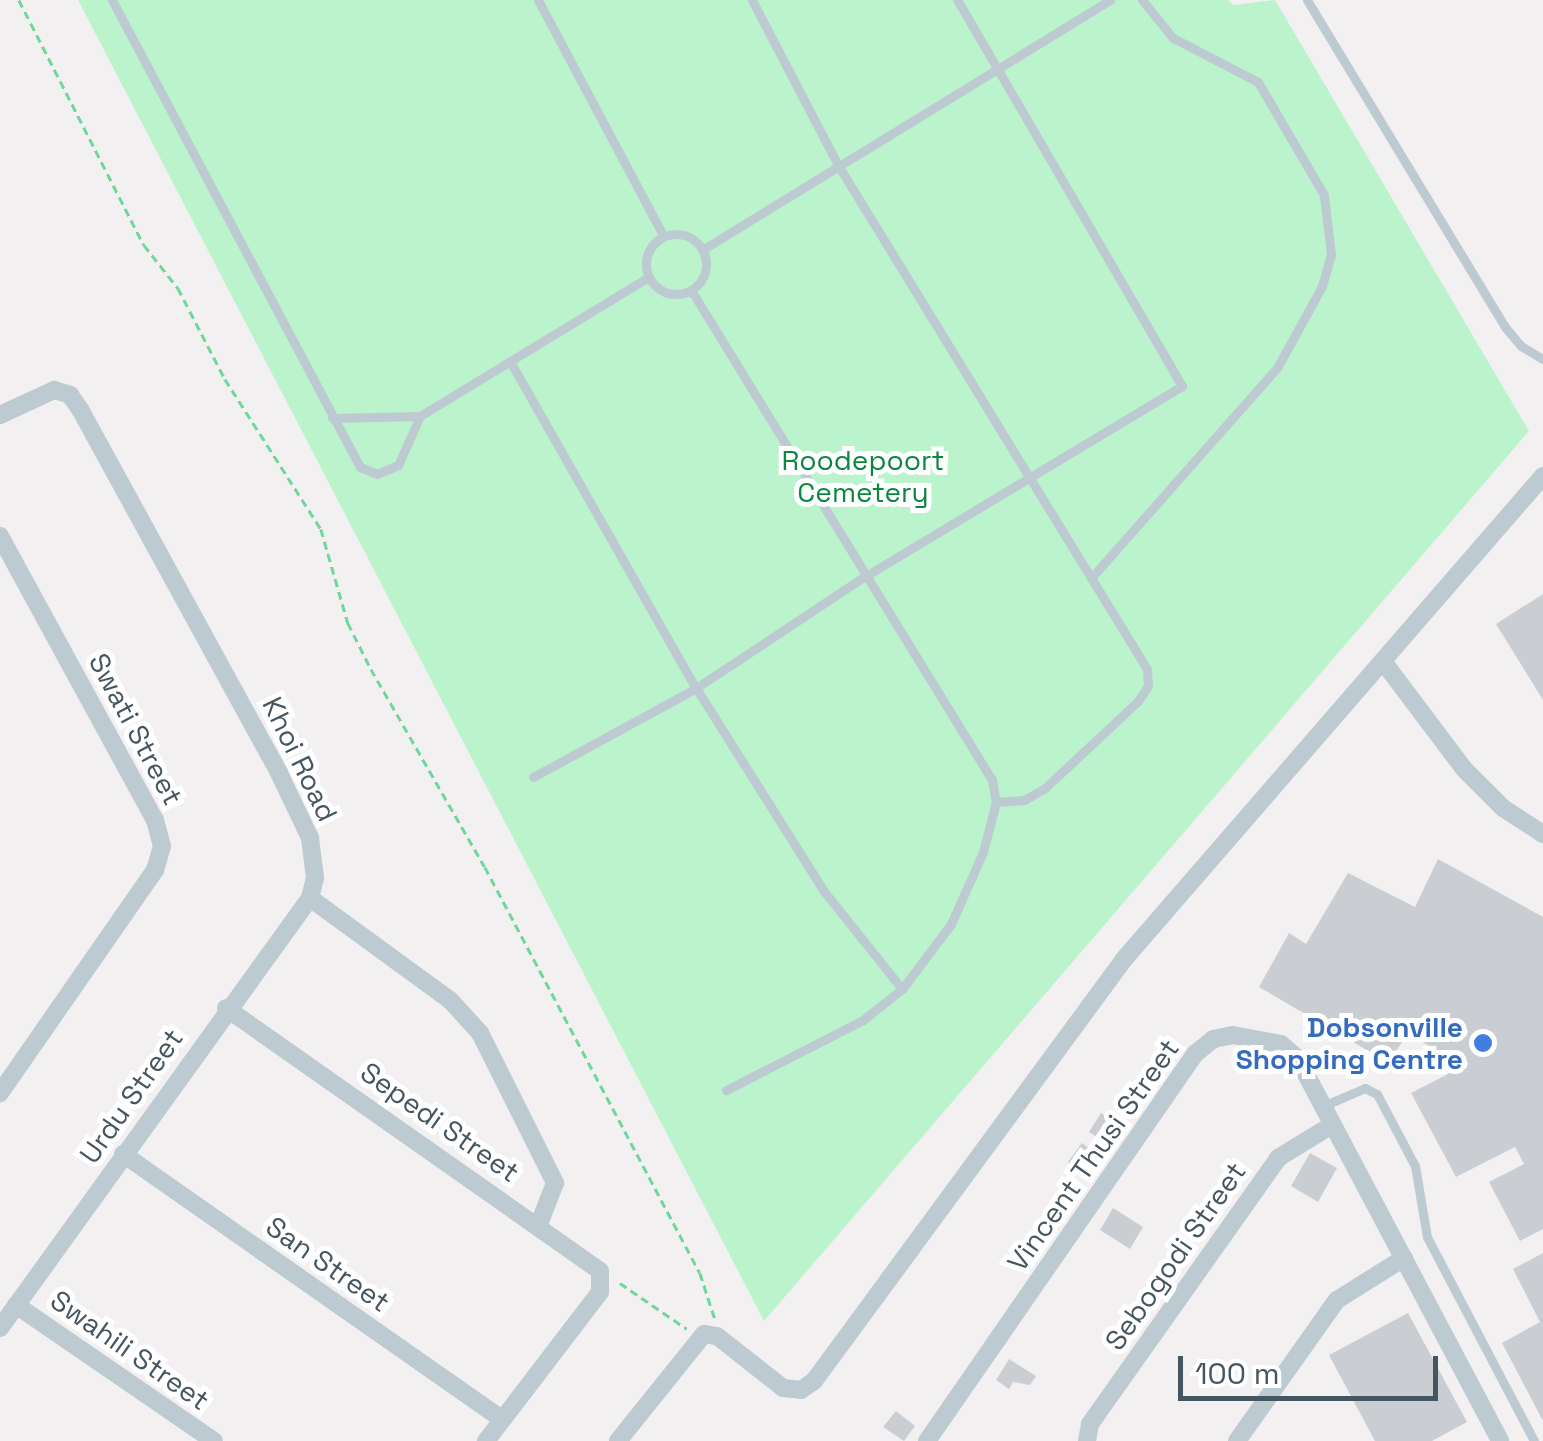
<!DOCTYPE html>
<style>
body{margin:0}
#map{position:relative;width:1543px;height:1441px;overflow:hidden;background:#f3f0f1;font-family:"Space Grotesk",sans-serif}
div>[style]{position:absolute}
.green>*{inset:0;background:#bbf4cc}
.building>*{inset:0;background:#caced3}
.path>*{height:2.5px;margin-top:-1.25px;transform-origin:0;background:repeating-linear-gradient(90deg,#6fd79b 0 8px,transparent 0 13px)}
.service>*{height:9px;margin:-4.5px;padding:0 4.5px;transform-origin:4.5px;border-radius:4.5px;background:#bdcad1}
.service>.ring{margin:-4.5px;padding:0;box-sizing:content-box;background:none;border:9px solid #bdcad1;border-radius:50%}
.minor>*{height:18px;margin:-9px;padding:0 9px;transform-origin:9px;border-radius:9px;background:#bdcad1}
.dots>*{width:28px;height:28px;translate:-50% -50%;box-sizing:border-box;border:5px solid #fff;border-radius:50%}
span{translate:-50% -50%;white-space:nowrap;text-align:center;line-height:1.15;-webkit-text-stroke:10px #fff;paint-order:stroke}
.park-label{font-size:28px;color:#0d8640}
.street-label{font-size:28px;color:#465660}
.shop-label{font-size:28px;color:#366cbe;font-weight:700}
.right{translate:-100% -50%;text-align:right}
.scale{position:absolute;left:1178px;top:1356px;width:260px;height:45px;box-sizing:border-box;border:5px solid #465660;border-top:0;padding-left:12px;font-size:30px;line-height:35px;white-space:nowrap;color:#465660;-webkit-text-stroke:8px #fff;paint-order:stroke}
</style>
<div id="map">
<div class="green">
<div style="clip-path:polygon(78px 0,1228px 0,1233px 5px,1275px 0,1529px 431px,764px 1321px)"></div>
</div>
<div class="building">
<div style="clip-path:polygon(1543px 594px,1543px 700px,1496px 624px)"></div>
<div style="clip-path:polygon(1438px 859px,1543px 917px,1543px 1229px,1520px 1241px,1489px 1182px,1524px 1164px,1515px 1147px,1456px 1177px,1411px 1093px,1452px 1072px,1439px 1051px,1407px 1034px,1389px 1063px,1259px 987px,1289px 933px,1306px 944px,1348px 873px,1415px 907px)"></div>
<div style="clip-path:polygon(1101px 1113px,1124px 1128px,1111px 1146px,1089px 1132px)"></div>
<div style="clip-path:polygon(1082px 1143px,1100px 1157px,1086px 1175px,1068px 1162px)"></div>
<div style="clip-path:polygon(1310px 1153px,1337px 1168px,1318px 1202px,1291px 1186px)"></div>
<div style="clip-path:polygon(1113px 1208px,1143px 1227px,1130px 1249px,1100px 1230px)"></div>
<div style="clip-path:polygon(1543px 1253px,1543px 1421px,1502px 1343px,1540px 1322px,1513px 1269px)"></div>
<div style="clip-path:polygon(1408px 1313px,1467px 1422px,1432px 1441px,1375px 1441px,1329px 1355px)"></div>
<div style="clip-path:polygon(1009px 1359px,1036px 1376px,1030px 1385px,1013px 1382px,1009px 1389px,996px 1380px)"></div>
<div style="clip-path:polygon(896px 1411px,915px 1426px,904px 1441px,883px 1427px)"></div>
</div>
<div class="path">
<div style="left:19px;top:0;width:275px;rotate:63deg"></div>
<div style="left:144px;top:245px;width:55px;rotate:51.7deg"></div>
<div style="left:178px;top:288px;width:102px;rotate:62.7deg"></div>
<div style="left:225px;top:379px;width:178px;rotate:57.4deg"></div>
<div style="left:321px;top:529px;width:98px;rotate:74deg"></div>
<div style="left:348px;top:623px;width:51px;rotate:63.4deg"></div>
<div style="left:371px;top:669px;width:228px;rotate:60.1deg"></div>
<div style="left:485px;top:867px;width:459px;rotate:62.1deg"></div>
<div style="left:700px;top:1273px;width:48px;rotate:71.9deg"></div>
<div style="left:620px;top:1283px;width:81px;rotate:34.5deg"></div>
</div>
<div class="service">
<div style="left:112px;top:0;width:529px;rotate:62.03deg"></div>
<div style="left:360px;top:467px;width:18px;rotate:22deg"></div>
<div style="left:377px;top:474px;width:23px;rotate:-23deg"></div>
<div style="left:398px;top:465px;width:54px;rotate:-65.8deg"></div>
<div style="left:538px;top:0;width:268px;rotate:62deg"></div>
<div style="left:752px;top:0;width:186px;rotate:62.5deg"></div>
<div style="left:838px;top:165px;width:591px;rotate:58.49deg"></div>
<div style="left:1147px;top:669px;width:17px;rotate:87deg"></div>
<div style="left:1148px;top:686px;width:18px;rotate:124deg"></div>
<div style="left:1138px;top:701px;width:127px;rotate:136.9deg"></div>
<div style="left:1045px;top:788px;width:24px;rotate:150deg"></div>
<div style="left:1024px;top:800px;width:28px;rotate:176deg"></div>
<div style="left:1307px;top:0;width:382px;rotate:58.8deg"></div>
<div style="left:1505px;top:327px;width:25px;rotate:50deg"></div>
<div style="left:1521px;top:346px;width:26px;rotate:31deg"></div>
<div class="ring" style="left:646px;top:234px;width:51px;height:51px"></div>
<div style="left:702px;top:250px;width:479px;rotate:-31.5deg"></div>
<div style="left:691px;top:290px;width:575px;rotate:58.44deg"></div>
<div style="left:992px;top:780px;width:22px;rotate:80deg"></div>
<div style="left:996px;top:802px;width:52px;rotate:104.6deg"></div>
<div style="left:983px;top:852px;width:79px;rotate:114deg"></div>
<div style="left:951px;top:924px;width:81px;rotate:127deg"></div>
<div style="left:902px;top:989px;width:50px;rotate:141.5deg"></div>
<div style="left:863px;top:1020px;width:154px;rotate:152.9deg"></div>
<div style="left:511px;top:363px;width:374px;rotate:60.4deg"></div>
<div style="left:696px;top:688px;width:239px;rotate:57.8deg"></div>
<div style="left:823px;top:890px;width:127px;rotate:51.4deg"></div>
<div style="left:332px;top:418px;width:88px;rotate:-1.3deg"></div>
<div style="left:420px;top:416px;width:268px;rotate:-31.3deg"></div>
<div style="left:1091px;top:578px;width:281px;rotate:-48.5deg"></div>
<div style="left:1277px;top:368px;width:94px;rotate:-61.2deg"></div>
<div style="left:1322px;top:286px;width:32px;rotate:-74deg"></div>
<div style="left:1331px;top:255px;width:60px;rotate:-96.7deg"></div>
<div style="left:1324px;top:195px;width:131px;rotate:-120.3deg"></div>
<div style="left:1258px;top:82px;width:96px;rotate:-152.6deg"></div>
<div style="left:1173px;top:38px;width:49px;rotate:-129.2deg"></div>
<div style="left:533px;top:777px;width:186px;rotate:-28.6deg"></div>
<div style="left:696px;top:688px;width:201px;rotate:-33.5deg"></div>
<div style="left:864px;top:577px;width:371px;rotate:-31deg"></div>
<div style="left:1182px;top:386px;width:447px;rotate:-120.2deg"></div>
<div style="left:1323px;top:1106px;width:46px;rotate:-23.2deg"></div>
<div style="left:1365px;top:1088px;width:13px;rotate:27deg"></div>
<div style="left:1377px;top:1094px;width:81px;rotate:62.2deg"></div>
<div style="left:1415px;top:1166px;width:72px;rotate:80.4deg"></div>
<div style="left:1427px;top:1237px;width:230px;rotate:62.3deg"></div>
</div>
<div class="minor">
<div style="left:0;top:415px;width:60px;rotate:-24.8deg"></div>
<div style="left:54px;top:390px;width:17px;rotate:17deg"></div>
<div style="left:70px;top:395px;width:19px;rotate:55deg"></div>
<div style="left:81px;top:411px;width:413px;rotate:61.3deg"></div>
<div style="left:279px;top:773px;width:72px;rotate:64.5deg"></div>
<div style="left:310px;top:838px;width:40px;rotate:82.9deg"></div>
<div style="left:315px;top:878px;width:21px;rotate:104deg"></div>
<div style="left:310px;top:898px;width:530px;rotate:125.79deg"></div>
<div style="left:0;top:536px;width:324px;rotate:61.4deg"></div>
<div style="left:155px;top:820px;width:27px;rotate:75deg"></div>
<div style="left:162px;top:846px;width:25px;rotate:106deg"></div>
<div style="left:155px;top:870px;width:272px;rotate:124.8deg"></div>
<div style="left:1385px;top:664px;width:131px;rotate:53deg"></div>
<div style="left:1464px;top:769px;width:55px;rotate:45deg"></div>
<div style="left:1503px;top:808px;width:48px;rotate:33deg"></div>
<div style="left:310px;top:898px;width:173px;rotate:36.1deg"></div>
<div style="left:450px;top:1000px;width:45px;rotate:47.7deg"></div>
<div style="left:480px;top:1033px;width:168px;rotate:63.4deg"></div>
<div style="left:555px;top:1183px;width:44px;rotate:111.3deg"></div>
<div style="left:226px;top:1008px;width:457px;rotate:35.1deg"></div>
<div style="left:600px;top:1271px;width:21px;rotate:90deg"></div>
<div style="left:600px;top:1292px;width:188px;rotate:127.4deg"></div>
<div style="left:123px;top:1154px;width:462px;rotate:35deg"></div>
<div style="left:16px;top:1305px;width:240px;rotate:34.5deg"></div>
<div style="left:618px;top:1441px;width:137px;rotate:-51.2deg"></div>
<div style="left:704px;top:1334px;width:13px;rotate:9deg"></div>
<div style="left:717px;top:1336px;width:84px;rotate:38.2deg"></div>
<div style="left:783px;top:1388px;width:18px;rotate:6deg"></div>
<div style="left:801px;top:1390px;width:16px;rotate:-35deg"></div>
<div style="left:814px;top:1381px;width:525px;rotate:-53.68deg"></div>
<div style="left:1125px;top:958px;width:638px;rotate:-49.07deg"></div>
<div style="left:927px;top:1441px;width:472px;rotate:-55.3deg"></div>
<div style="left:1196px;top:1053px;width:22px;rotate:-39deg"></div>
<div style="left:1213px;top:1039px;width:20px;rotate:-11deg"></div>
<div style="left:1233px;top:1035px;width:49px;rotate:10.6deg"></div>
<div style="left:1281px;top:1044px;width:23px;rotate:41deg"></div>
<div style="left:1298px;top:1059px;width:432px;rotate:62.1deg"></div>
<div style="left:1087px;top:1441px;width:17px;rotate:-80deg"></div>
<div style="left:1090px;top:1424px;width:326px;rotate:-54.7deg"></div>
<div style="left:1278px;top:1158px;width:63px;rotate:-31.4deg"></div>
<div style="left:1237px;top:1441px;width:173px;rotate:-54.7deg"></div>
<div style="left:1337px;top:1300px;width:79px;rotate:-32.1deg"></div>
</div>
<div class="dots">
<div style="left:1483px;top:1043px;background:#3f7fe0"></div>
</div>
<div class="park-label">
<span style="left:863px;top:476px">Roodepoort<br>Cemetery</span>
</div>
<div class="street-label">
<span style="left:136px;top:729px;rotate:62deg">Swati Street</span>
<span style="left:300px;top:759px;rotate:64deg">Khoi Road</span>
<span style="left:131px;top:1096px;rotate:-55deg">Urdu Street</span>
<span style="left:440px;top:1122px;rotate:35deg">Sepedi Street</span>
<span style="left:1093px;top:1155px;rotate:-55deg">Vincent Thusi Street</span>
<span style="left:1175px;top:1256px;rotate:-55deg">Sebogodi Street</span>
<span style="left:328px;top:1264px;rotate:35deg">San Street</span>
<span style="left:130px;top:1350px;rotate:35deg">Swahili Street</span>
</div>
<div class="shop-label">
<span class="right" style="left:1463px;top:1043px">Dobsonville<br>Shopping Centre</span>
</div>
<div class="scale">100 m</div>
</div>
